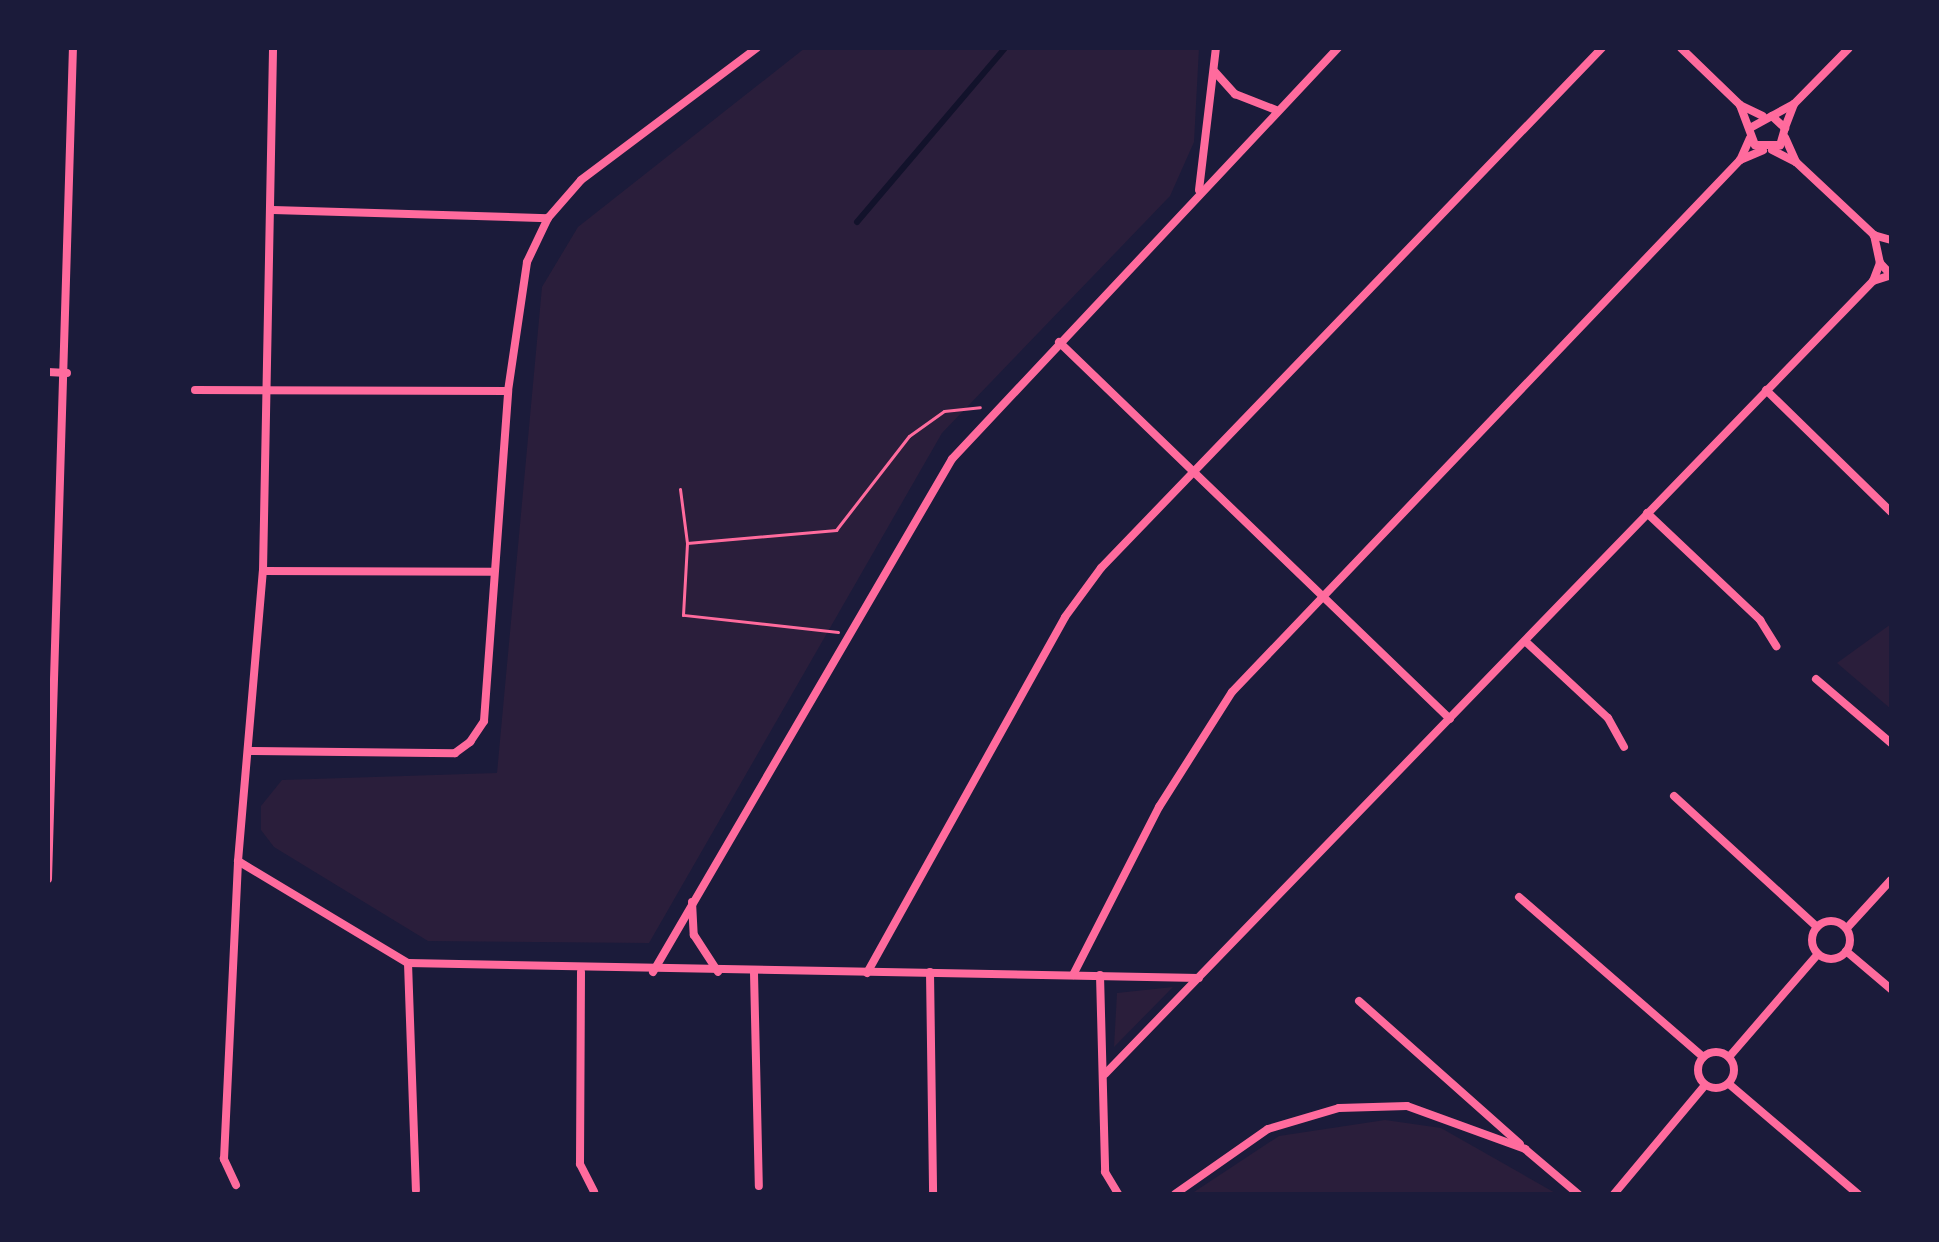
<!DOCTYPE html>
<style>
body{margin:0}
#map{position:relative;width:1939px;height:1242px;overflow:hidden;background:#1b1b3a;font-family:Montserrat,sans-serif}
div>[style]{position:absolute}
.green>*{inset:0;background:#2a1e3b}
.stream>*{height:6px;margin:-3px;padding:0 3px;transform-origin:3px;border-radius:3px;background:#12122b}
.path>*{height:3px;margin:-1.5px;padding:0 1.5px;transform-origin:1.5px;border-radius:1.5px;background:#ff6b9d}
.minor>*{height:8px;margin:-4px;padding:0 4px;transform-origin:4px;border-radius:4px;background:#ff6b9d}
.minor>.ring{margin:-4px;padding:0;box-sizing:content-box;background:none;border:8px solid #ff6b9d;border-radius:50%}
span{translate:-50% -50%;white-space:nowrap;text-align:center;line-height:1.15;-webkit-text-stroke:7px #1b1b3a;paint-order:stroke}
.frame{position:absolute;inset:0;border:50px solid #1b1b3a;pointer-events:none}
</style>
<div id="map">
<div class="green">
<div style="clip-path:polygon(805px 48px,1199px 48px,1194px 142px,1170px 196px,942px 433px,649px 943px,428px 941px,274px 847px,261px 830px,261px 806px,282px 780px,497px 773px,542px 287px,578px 227px)"></div>
<div style="clip-path:polygon(1891px 624px,1891px 709px,1837px 663px)"></div>
<div style="clip-path:polygon(1173px 987px,1114px 1047px,1117px 993px)"></div>
<div style="clip-path:polygon(1385px 1120px,1441px 1128px,1557px 1194px,1191px 1194px,1279px 1136px)"></div>
</div>
<div class="stream">
<div style="left:857px;top:222px;width:228px;rotate:-49.6deg"></div>
</div>
<div class="path">
<div style="left:680px;top:489px;width:54px;rotate:82.6deg"></div>
<div style="left:838px;top:632px;width:156px;rotate:-173.7deg"></div>
<div style="left:683px;top:615px;width:72px;rotate:-86.8deg"></div>
<div style="left:687px;top:543px;width:150px;rotate:-5deg"></div>
<div style="left:836px;top:530px;width:119px;rotate:-52.2deg"></div>
<div style="left:909px;top:436px;width:43px;rotate:-35.5deg"></div>
<div style="left:944px;top:411px;width:36px;rotate:-6deg"></div>
</div>
<div class="minor">
<div style="left:1681px;top:48px;width:82px;rotate:44deg"></div>
<div style="left:1215px;top:72px;width:30px;rotate:48deg"></div>
<div style="left:1235px;top:94px;width:44px;rotate:21.3deg"></div>
<div style="left:1794px;top:104px;width:78px;rotate:-45.5deg"></div>
<div style="left:1772px;top:116px;width:25px;rotate:-29deg"></div>
<div style="left:1794px;top:104px;width:26px;rotate:111deg"></div>
<div style="left:1750px;top:128px;width:25px;rotate:-29deg"></div>
<div style="left:1772px;top:116px;width:18px;rotate:43deg"></div>
<div style="left:1785px;top:128px;width:18px;rotate:106deg"></div>
<div style="left:1780px;top:145px;width:25px;rotate:180deg"></div>
<div style="left:1755px;top:145px;width:43px;rotate:-110.6deg"></div>
<div style="left:1740px;top:105px;width:25px;rotate:26deg"></div>
<div style="left:1750px;top:138px;width:24px;rotate:114deg"></div>
<div style="left:1740px;top:160px;width:25px;rotate:-23deg"></div>
<div style="left:1772px;top:150px;width:27px;rotate:27deg"></div>
<div style="left:1796px;top:162px;width:27px;rotate:-114deg"></div>
<div style="left:1796px;top:162px;width:107px;rotate:43.1deg"></div>
<div style="left:1199px;top:190px;width:143px;rotate:-83.2deg"></div>
<div style="left:273px;top:210px;width:275px;rotate:1.7deg"></div>
<div style="left:1891px;top:240px;width:18px;rotate:-164deg"></div>
<div style="left:1874px;top:235px;width:29px;rotate:78deg"></div>
<div style="left:1880px;top:263px;width:16px;rotate:47deg"></div>
<div style="left:1880px;top:263px;width:19px;rotate:111deg"></div>
<div style="left:1873px;top:281px;width:19px;rotate:-18deg"></div>
<div style="left:1059px;top:342px;width:543px;rotate:43.96deg"></div>
<div style="left:48px;top:372px;width:19px;rotate:3deg"></div>
<div style="left:195px;top:390px;width:313px;rotate:0.2deg"></div>
<div style="left:1766px;top:390px;width:175px;rotate:44.3deg"></div>
<div style="left:1647px;top:513px;width:156px;rotate:43.4deg"></div>
<div style="left:1760px;top:620px;width:31px;rotate:58deg"></div>
<div style="left:263px;top:571px;width:231px;rotate:0.2deg"></div>
<div style="left:1525px;top:641px;width:113px;rotate:42.9deg"></div>
<div style="left:1608px;top:718px;width:33px;rotate:61deg"></div>
<div style="left:1816px;top:679px;width:99px;rotate:40.5deg"></div>
<div style="left:248px;top:751px;width:207px;rotate:0.6deg"></div>
<div style="left:455px;top:753px;width:19px;rotate:-36deg"></div>
<div style="left:470px;top:742px;width:25px;rotate:-56deg"></div>
<div style="left:484px;top:721px;width:331px;rotate:-85.8deg"></div>
<div style="left:508px;top:391px;width:130px;rotate:-81.6deg"></div>
<div style="left:527px;top:262px;width:49px;rotate:-64.5deg"></div>
<div style="left:548px;top:218px;width:50px;rotate:-49deg"></div>
<div style="left:581px;top:180px;width:220px;rotate:-36.9deg"></div>
<div style="left:1674px;top:796px;width:194px;rotate:42.5deg"></div>
<div style="left:238px;top:861px;width:198px;rotate:31deg"></div>
<div style="left:408px;top:963px;width:791px;rotate:1.09deg"></div>
<div style="left:48px;top:879px;width:831px;rotate:-88.28deg"></div>
<div style="left:1519px;top:897px;width:244px;rotate:41deg"></div>
<div style="left:692px;top:902px;width:33px;rotate:87deg"></div>
<div style="left:694px;top:935px;width:44px;rotate:57deg"></div>
<div class="ring" style="left:1812px;top:921px;width:30px;height:30px"></div>
<div style="left:1847px;top:928px;width:65px;rotate:-47.5deg"></div>
<div style="left:1846px;top:951px;width:59px;rotate:40.2deg"></div>
<div style="left:408px;top:963px;width:227px;rotate:88deg"></div>
<div style="left:581px;top:972px;width:192px;rotate:90.3deg"></div>
<div style="left:580px;top:1164px;width:31px;rotate:63deg"></div>
<div style="left:653px;top:972px;width:594px;rotate:-59.76deg"></div>
<div style="left:952px;top:459px;width:564px;rotate:-46.8deg"></div>
<div style="left:930px;top:972px;width:222px;rotate:89.2deg"></div>
<div style="left:754px;top:973px;width:213px;rotate:88.7deg"></div>
<div style="left:867px;top:973px;width:407px;rotate:-60.9deg"></div>
<div style="left:1065px;top:617px;width:61px;rotate:-53.7deg"></div>
<div style="left:1101px;top:568px;width:722px;rotate:-46.07deg"></div>
<div style="left:1073px;top:975px;width:189px;rotate:-62.9deg"></div>
<div style="left:1159px;top:807px;width:136px;rotate:-57.6deg"></div>
<div style="left:1232px;top:692px;width:736px;rotate:-46.32deg"></div>
<div style="left:1100px;top:975px;width:197px;rotate:88.5deg"></div>
<div style="left:1105px;top:1172px;width:26px;rotate:59deg"></div>
<div style="left:1359px;top:1001px;width:215px;rotate:41.6deg"></div>
<div class="ring" style="left:1698px;top:1052px;width:28px;height:28px"></div>
<div style="left:1729px;top:1057px;width:136px;rotate:-49.2deg"></div>
<div style="left:1105px;top:1074px;width:1104px;rotate:-45.92deg"></div>
<div style="left:1729px;top:1084px;width:170px;rotate:40.5deg"></div>
<div style="left:236px;top:1185px;width:29px;rotate:-115deg"></div>
<div style="left:224px;top:1159px;width:298px;rotate:-87.3deg"></div>
<div style="left:238px;top:861px;width:291px;rotate:-85.1deg"></div>
<div style="left:263px;top:571px;width:523px;rotate:-88.9deg"></div>
<div style="left:1175px;top:1194px;width:113px;rotate:-35deg"></div>
<div style="left:1268px;top:1129px;width:74px;rotate:-16.5deg"></div>
<div style="left:1339px;top:1108px;width:68px;rotate:-1.7deg"></div>
<div style="left:1407px;top:1106px;width:126px;rotate:20deg"></div>
<div style="left:1525px;top:1149px;width:70px;rotate:40.3deg"></div>
<div style="left:1614px;top:1194px;width:142px;rotate:-50.1deg"></div>
</div>
<div class="frame"></div>
</div>
